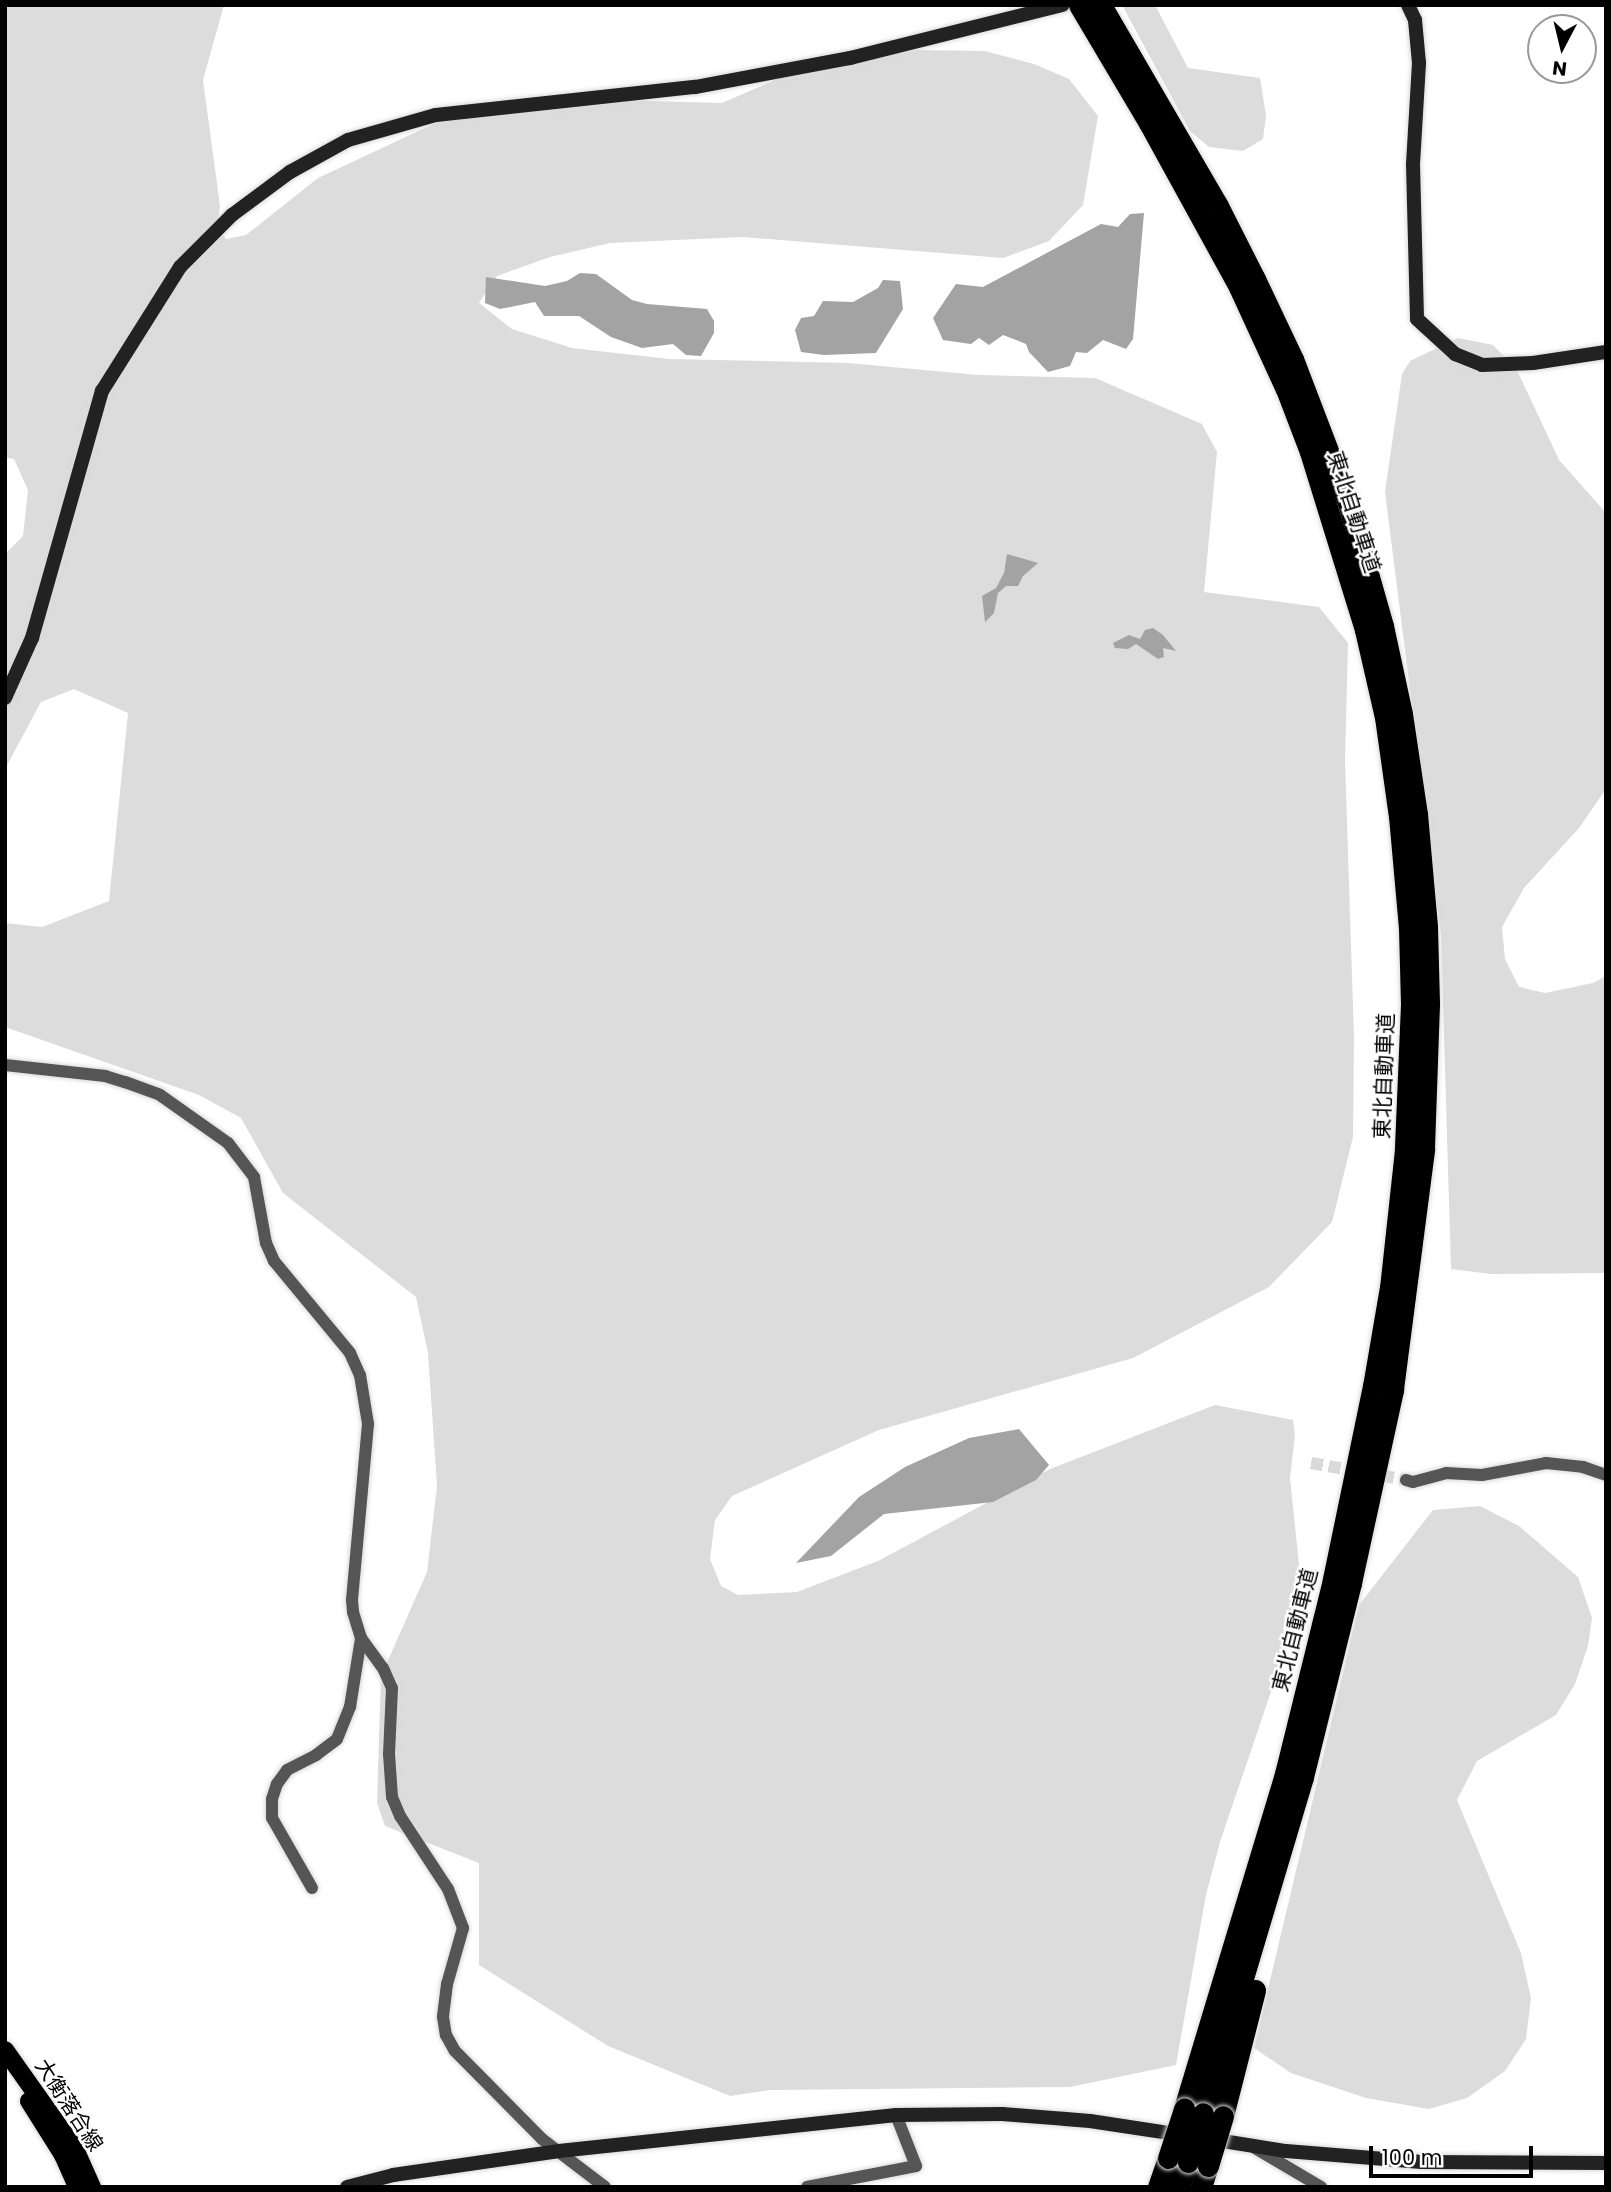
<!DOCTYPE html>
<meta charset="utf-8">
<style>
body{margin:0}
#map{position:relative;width:1611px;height:2192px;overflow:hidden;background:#fff;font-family:Poppins,"Noto Sans JP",sans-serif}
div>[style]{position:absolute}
.green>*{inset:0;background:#dcdcdc}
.water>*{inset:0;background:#a3a3a3}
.street-tunnel>*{height:12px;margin-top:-6px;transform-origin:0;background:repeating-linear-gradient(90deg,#d9d9d9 0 12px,transparent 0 18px)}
.roads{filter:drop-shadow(0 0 2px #dbdbdb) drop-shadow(0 0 2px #dbdbdb)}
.street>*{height:12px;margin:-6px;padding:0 6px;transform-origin:6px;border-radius:6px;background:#555}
.secondary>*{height:14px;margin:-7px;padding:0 7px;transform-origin:7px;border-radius:7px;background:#222}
.primary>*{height:18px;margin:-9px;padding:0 9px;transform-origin:9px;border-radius:9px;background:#000}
.highway>*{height:21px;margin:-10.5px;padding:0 10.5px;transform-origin:10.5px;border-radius:10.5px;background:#000}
.bridges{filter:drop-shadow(0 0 2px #dbdbdb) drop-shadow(0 0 2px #dbdbdb)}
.highway-bridge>*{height:21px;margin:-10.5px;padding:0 10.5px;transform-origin:10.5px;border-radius:10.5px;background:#000}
span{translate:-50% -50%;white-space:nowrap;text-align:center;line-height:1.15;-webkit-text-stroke:5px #fff;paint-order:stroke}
.street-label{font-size:21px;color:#000}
.frame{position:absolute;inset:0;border:7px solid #000;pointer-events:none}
.north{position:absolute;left:1527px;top:14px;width:70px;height:70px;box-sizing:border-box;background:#fff;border:2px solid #999;border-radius:50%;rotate:187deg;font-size:19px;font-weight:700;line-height:28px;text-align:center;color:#000}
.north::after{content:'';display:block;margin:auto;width:24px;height:32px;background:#000;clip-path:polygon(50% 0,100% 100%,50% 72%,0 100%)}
.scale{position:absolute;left:1369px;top:2146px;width:164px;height:32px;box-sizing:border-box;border:4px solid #000;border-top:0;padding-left:9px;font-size:21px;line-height:24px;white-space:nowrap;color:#000;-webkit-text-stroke:5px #fff;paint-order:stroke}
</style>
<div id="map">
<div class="green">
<div style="clip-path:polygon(5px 5px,224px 5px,203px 80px,220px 206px,217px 228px,226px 239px,246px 235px,318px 178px,474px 105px,573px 99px,722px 103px,796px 71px,915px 50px,985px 51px,1034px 64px,1069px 79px,1098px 116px,1083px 205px,1049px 241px,1003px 258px,743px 237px,610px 243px,550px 257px,497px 276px,479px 303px,512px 329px,572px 348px,669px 359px,848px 363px,978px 375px,1095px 378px,1202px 424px,1217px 452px,1204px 592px,1319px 607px,1348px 643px,1345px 760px,1354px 1038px,1353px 1137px,1332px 1222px,1269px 1287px,1133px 1358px,879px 1430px,732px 1496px,715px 1520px,710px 1559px,721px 1586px,738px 1595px,797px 1592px,878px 1561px,1050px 1469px,1215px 1405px,1293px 1420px,1295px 1435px,1290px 1478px,1300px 1574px,1277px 1674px,1220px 1842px,1206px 1895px,1176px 2065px,1070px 2087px,770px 2090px,730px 2096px,608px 2046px,479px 1965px,479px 1863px,385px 1826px,377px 1803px,381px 1676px,427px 1572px,437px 1486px,428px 1353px,416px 1297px,283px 1193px,241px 1118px,199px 1095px,5px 1027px,5px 923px,42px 927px,109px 901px,128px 713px,74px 689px,41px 702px,5px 769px,5px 554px,23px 536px,28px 490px,14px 459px,5px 457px)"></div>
<div style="clip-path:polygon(1122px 5px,1155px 5px,1188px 68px,1260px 78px,1266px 115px,1263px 139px,1243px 151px,1209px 147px,1190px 131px)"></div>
<div style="clip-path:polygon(1458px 338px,1493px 345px,1516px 368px,1559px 460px,1606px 513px,1606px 789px,1579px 828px,1524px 888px,1502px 927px,1505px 959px,1519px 987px,1545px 993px,1593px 983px,1606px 976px,1606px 1273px,1491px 1274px,1451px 1269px,1441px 935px,1385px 492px,1402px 374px,1410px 361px)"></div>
<div style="clip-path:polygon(1480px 1506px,1519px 1526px,1578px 1577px,1592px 1618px,1588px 1646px,1575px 1684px,1556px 1715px,1477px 1761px,1457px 1800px,1521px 1953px,1531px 1998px,1526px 2039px,1505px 2071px,1467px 2098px,1429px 2109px,1366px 2098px,1291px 2073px,1254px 2048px,1359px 1605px,1433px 1510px)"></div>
</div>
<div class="water">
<div style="clip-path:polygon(1144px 213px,1133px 339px,1126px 349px,1103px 340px,1087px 353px,1076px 352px,1070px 366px,1048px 372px,1029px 352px,1026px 344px,1003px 335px,989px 345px,979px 338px,971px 344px,943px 340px,933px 318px,956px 284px,983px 287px,1101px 224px,1118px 227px,1130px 214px)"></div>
<div style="clip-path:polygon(580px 273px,596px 274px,632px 300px,647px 304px,707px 309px,714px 321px,714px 333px,701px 356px,686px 355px,673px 344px,642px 348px,611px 337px,579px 316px,544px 316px,535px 302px,500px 309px,485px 303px,486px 277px,545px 286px,567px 281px)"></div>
<div style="clip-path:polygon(883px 280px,900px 281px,903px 309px,876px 353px,824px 355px,801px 352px,795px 330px,801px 318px,814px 316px,823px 301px,853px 302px,878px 288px)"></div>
<div style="clip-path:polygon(1007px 554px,1038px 563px,1023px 576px,1018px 586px,1006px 586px,998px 593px,994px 613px,985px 622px,982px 596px,996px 588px,1004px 573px)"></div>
<div style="clip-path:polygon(1153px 628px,1163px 635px,1176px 651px,1163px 648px,1164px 657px,1158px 659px,1136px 644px,1128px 649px,1115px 648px,1113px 643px,1129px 635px,1140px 639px,1145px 630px)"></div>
<div style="clip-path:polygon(1019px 1429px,1049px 1465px,1036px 1480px,993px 1502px,884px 1514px,831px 1556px,796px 1563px,859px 1497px,905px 1467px,969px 1438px)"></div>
</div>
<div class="street-tunnel">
<div style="left:1311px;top:1463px;width:97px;rotate:10.1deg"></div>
</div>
<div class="roads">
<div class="street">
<div style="left:5px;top:1065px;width:101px;rotate:6.3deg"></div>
<div style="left:105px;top:1076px;width:21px;rotate:17deg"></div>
<div style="left:125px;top:1082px;width:37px;rotate:20deg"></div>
<div style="left:160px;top:1095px;width:83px;rotate:35.2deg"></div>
<div style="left:228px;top:1143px;width:43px;rotate:52.6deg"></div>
<div style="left:254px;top:1177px;width:67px;rotate:79.7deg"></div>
<div style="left:266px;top:1243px;width:20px;rotate:66deg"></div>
<div style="left:274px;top:1261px;width:119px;rotate:50.4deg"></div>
<div style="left:350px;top:1353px;width:24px;rotate:66deg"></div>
<div style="left:360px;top:1375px;width:50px;rotate:80.7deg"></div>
<div style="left:368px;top:1424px;width:177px;rotate:95.2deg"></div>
<div style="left:352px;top:1600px;width:12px;rotate:85deg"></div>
<div style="left:353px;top:1612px;width:27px;rotate:73deg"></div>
<div style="left:361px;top:1638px;width:37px;rotate:54deg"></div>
<div style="left:383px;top:1668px;width:22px;rotate:66deg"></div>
<div style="left:392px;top:1688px;width:66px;rotate:92.6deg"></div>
<div style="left:389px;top:1754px;width:43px;rotate:86deg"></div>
<div style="left:392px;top:1797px;width:21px;rotate:67deg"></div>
<div style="left:400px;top:1816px;width:87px;rotate:56.7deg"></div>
<div style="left:448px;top:1889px;width:42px;rotate:69deg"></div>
<div style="left:463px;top:1928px;width:58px;rotate:105.9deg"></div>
<div style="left:447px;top:1984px;width:33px;rotate:97deg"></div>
<div style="left:443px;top:2017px;width:18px;rotate:81deg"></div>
<div style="left:446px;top:2035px;width:18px;rotate:61deg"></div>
<div style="left:455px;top:2051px;width:124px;rotate:45.3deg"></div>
<div style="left:542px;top:2139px;width:79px;rotate:37.3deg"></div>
<div style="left:1406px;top:1480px;width:7px;rotate:16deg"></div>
<div style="left:1413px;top:1482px;width:34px;rotate:-15deg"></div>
<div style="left:1446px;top:1473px;width:36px;rotate:3deg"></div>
<div style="left:1482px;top:1475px;width:65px;rotate:-10.6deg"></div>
<div style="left:1546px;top:1463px;width:37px;rotate:6deg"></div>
<div style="left:1583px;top:1467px;width:24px;rotate:19deg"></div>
<div style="left:312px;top:1888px;width:81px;rotate:-119.7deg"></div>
<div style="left:272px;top:1818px;width:19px;rotate:-90deg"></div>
<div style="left:272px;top:1799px;width:16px;rotate:-72deg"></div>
<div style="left:277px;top:1784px;width:17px;rotate:-54deg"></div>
<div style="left:287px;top:1770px;width:33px;rotate:-27deg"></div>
<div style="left:316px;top:1755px;width:26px;rotate:-37deg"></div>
<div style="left:337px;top:1739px;width:35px;rotate:-68deg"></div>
<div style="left:350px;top:1707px;width:70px;rotate:-80.9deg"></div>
<div style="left:1255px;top:2148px;width:77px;rotate:30.6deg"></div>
<div style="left:807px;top:2187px;width:111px;rotate:-10.9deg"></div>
<div style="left:916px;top:2166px;width:55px;rotate:-111.4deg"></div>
</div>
<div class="secondary">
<div style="left:1408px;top:5px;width:17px;rotate:65deg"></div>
<div style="left:1415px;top:20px;width:43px;rotate:84.7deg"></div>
<div style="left:1419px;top:63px;width:102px;rotate:93.4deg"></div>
<div style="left:1413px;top:165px;width:154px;rotate:88.5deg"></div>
<div style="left:1417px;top:319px;width:52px;rotate:42.6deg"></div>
<div style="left:1455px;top:354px;width:29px;rotate:22deg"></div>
<div style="left:1482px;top:365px;width:51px;rotate:-2.2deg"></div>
<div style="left:1533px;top:363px;width:74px;rotate:-8.6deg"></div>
<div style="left:5px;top:698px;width:66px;rotate:-65.8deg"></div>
<div style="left:32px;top:638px;width:257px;rotate:-74.2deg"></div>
<div style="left:102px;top:391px;width:146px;rotate:-57.8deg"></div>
<div style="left:180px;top:267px;width:74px;rotate:-45deg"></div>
<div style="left:232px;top:215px;width:72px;rotate:-36.6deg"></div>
<div style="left:290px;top:172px;width:66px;rotate:-28.9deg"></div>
<div style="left:348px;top:140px;width:91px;rotate:-15.9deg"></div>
<div style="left:436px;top:115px;width:261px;rotate:-6.2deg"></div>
<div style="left:695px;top:87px;width:158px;rotate:-10.6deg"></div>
<div style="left:850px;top:58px;width:219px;rotate:-14deg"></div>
<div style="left:1210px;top:2139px;width:77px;rotate:9deg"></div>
<div style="left:1286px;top:2151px;width:136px;rotate:4.6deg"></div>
<div style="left:1422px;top:2162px;width:184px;rotate:0.3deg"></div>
<div style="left:347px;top:2187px;width:48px;rotate:-14.6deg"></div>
<div style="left:393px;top:2175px;width:168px;rotate:-8.2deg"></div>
<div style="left:559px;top:2151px;width:339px;rotate:-6.1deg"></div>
<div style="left:896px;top:2115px;width:106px;rotate:-0.5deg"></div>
<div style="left:1002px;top:2114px;width:88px;rotate:4.5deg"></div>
<div style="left:1090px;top:2121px;width:94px;rotate:8.6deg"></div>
</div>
<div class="primary">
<div style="left:5px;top:2050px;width:121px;rotate:54.7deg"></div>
<div style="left:75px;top:2149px;width:42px;rotate:65.9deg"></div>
<div style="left:29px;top:2101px;width:64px;rotate:57.8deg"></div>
<div style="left:63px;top:2155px;width:35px;rotate:66deg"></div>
</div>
<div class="highway">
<div style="left:1079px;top:5px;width:137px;rotate:59.3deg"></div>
<div style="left:1149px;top:123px;width:187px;rotate:61.2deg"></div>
<div style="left:1239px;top:287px;width:112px;rotate:65.3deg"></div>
<div style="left:1286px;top:389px;width:67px;rotate:69.1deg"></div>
<div style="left:1310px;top:452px;width:186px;rotate:72.8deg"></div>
<div style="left:1365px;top:630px;width:89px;rotate:77.1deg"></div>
<div style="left:1385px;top:717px;width:100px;rotate:82deg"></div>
<div style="left:1399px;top:816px;width:112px;rotate:84.9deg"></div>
<div style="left:1409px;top:928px;width:76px;rotate:88.5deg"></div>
<div style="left:1411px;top:1004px;width:146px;rotate:92.4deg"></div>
<div style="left:1405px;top:1150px;width:138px;rotate:96.2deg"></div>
<div style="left:1390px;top:1287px;width:100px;rotate:99.7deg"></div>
<div style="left:1373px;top:1386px;width:198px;rotate:101.7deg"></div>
<div style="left:1333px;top:1580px;width:200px;rotate:103.9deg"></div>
<div style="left:1285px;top:1774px;width:350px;rotate:106.8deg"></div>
<div style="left:1101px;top:5px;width:233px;rotate:59.8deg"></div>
<div style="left:1218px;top:206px;width:82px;rotate:63.1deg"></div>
<div style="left:1255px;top:279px;width:89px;rotate:64.6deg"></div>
<div style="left:1293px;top:359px;width:154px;rotate:69.1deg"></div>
<div style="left:1348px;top:503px;width:128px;rotate:74.1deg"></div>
<div style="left:1383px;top:626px;width:90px;rotate:77.8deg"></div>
<div style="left:1402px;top:714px;width:101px;rotate:81.5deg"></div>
<div style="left:1417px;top:814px;width:113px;rotate:84.9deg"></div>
<div style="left:1427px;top:927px;width:77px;rotate:88.5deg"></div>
<div style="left:1429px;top:1004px;width:146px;rotate:92deg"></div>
<div style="left:1424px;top:1150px;width:242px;rotate:97.4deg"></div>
<div style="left:1393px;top:1390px;width:198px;rotate:102.3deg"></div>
<div style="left:1351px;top:1583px;width:200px;rotate:103.9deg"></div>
<div style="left:1303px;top:1777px;width:351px;rotate:106.6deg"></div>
<div style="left:1223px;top:2116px;width:130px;rotate:-75.7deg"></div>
<div style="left:1158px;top:2187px;width:31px;rotate:-71deg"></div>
<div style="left:1179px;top:2187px;width:27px;rotate:-70deg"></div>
<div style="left:1201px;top:2187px;width:22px;rotate:-72deg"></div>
</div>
</div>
<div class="bridges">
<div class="highway-bridge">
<div style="left:1168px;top:2158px;width:52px;rotate:-71.9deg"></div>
<div style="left:1188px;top:2162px;width:51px;rotate:-73deg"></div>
<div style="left:1208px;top:2166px;width:52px;rotate:-73.3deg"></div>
</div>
</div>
<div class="street-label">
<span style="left:1354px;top:512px;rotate:72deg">東北自動車道</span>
<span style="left:1384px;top:1076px;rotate:-88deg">東北自動車道</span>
<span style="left:1295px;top:1630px;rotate:-76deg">東北自動車道</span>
<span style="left:69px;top:2105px;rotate:57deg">大衡落合線</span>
</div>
<div class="frame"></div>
<div class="north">N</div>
<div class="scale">100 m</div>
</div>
